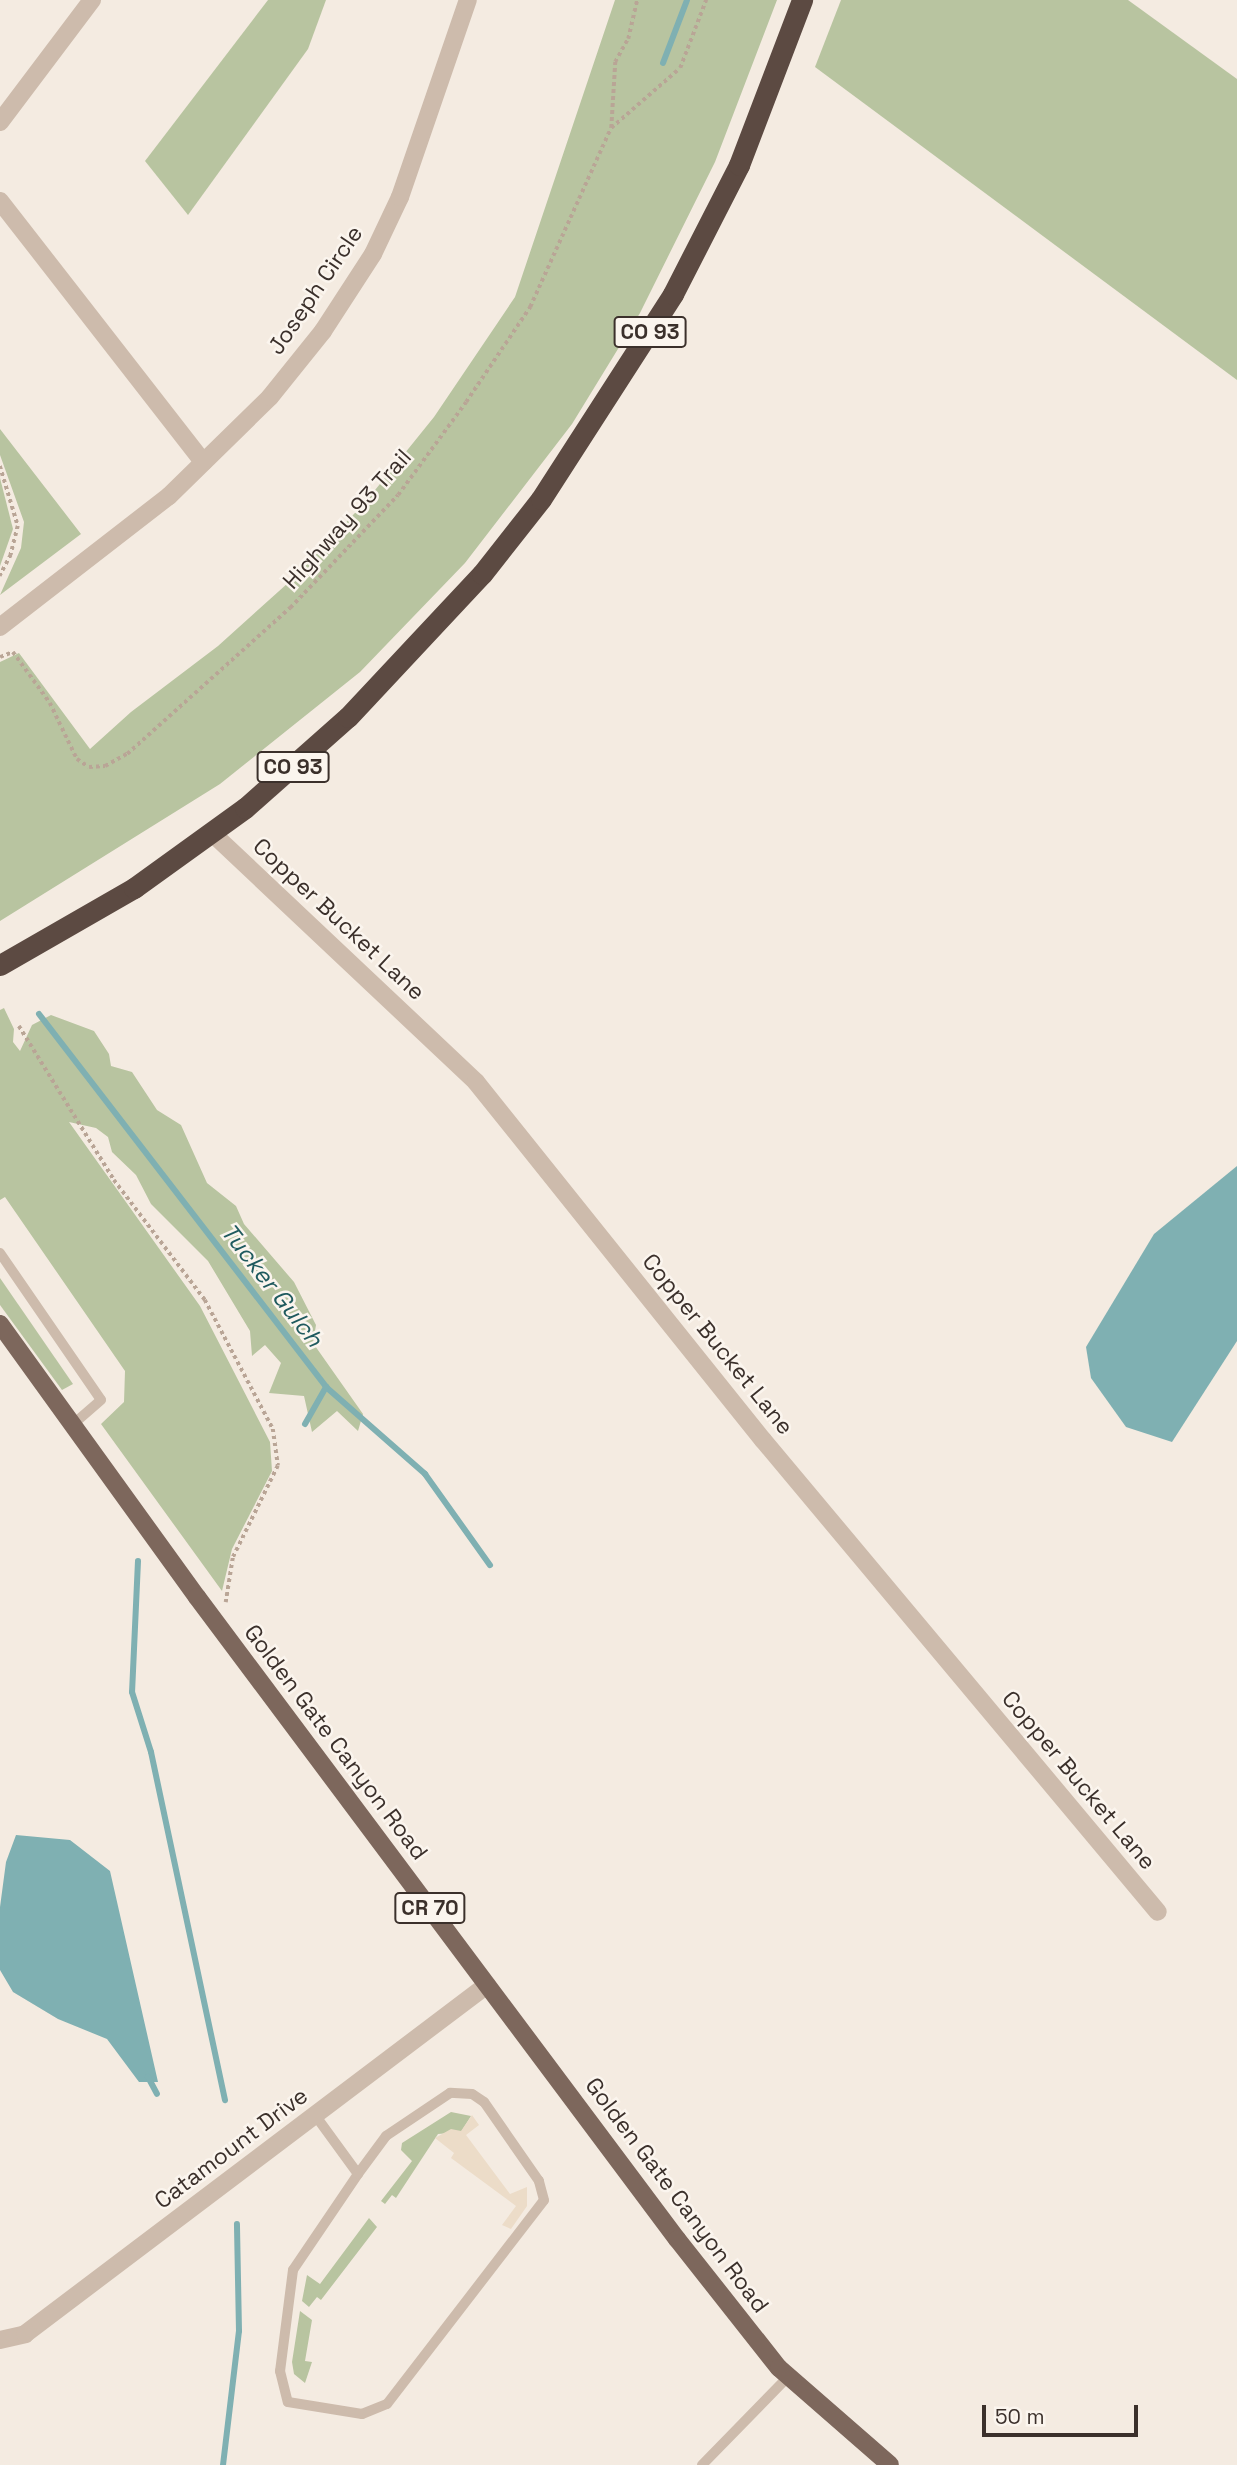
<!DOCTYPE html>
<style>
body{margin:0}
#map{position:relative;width:1237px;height:2465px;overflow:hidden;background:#f4ebe1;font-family:"Space Grotesk",sans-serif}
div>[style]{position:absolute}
.green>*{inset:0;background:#b8c4a0}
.plaza>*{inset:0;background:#ecdcc8}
.water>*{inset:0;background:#7fb0b2}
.stream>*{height:6px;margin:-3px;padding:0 3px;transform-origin:3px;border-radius:3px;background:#7fb0b2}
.path>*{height:3.5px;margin-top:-1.75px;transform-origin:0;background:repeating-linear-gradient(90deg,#b9a596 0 3.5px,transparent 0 7px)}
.lane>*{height:10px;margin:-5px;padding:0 5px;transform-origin:5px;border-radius:5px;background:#cdbbac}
.street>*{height:18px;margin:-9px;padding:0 9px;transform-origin:9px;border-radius:9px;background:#cdbbac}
.primary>*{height:18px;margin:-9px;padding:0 9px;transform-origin:9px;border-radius:9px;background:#7d675c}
.highway>*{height:21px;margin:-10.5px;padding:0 10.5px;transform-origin:10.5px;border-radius:10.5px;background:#5c4a42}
span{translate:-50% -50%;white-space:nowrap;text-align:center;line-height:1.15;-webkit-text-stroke:5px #fbf5ee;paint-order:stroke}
.shield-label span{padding:2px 5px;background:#fbf5ee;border:2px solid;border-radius:5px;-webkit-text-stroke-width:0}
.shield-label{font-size:21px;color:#3b302b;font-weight:700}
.street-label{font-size:23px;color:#3b302b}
.water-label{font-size:24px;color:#1f5a5e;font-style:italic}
.scale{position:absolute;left:982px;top:2405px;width:156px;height:32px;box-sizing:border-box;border:4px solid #3b302b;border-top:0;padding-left:9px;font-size:21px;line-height:24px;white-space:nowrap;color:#3b302b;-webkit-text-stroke:5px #fbf5ee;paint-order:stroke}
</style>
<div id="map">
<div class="green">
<div style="clip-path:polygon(268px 0,326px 0,308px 49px,188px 215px,145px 161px)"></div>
<div style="clip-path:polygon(615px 0,777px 0,715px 162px,640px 313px,572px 424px,465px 563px,360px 672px,220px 784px,0 921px,0 662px,19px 653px,90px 749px,131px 712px,218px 646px,298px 574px,367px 500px,434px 417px,515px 297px)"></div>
<div style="clip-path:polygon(841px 0,1128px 0,1237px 79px,1237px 380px,815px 67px)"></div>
<div style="clip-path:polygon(0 429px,81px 534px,0 595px,21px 548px,24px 522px,0 455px)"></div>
<div style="clip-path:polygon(0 478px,13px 529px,0 566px)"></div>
<div style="clip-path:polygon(4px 1008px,14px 1029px,13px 1042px,20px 1051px,32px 1025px,51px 1015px,94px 1031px,109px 1054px,111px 1066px,132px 1072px,157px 1110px,181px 1125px,207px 1183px,236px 1206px,244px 1224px,294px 1282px,316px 1325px,313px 1343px,363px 1414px,358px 1431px,337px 1411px,312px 1432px,304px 1396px,269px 1393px,281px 1363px,265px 1345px,252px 1356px,250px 1331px,208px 1261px,151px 1204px,136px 1175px,112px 1152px,108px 1137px,96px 1128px,69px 1122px,200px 1306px,270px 1442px,272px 1471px,232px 1549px,222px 1591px,101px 1424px,124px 1402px,125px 1371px,5px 1197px,0 1200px,0 1010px)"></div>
<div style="clip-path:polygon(0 1278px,73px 1384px,62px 1390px,0 1305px)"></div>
<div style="clip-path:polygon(451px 2112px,471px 2116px,461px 2132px,438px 2134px,396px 2198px,392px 2195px,385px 2204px,381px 2201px,412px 2161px,401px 2150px,402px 2143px)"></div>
<div style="clip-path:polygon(369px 2218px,377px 2227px,321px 2300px,317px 2297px,309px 2307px,302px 2301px,307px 2275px,320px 2284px)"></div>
<div style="clip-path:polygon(300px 2311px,312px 2320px,305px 2361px,312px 2362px,305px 2383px,294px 2374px,292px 2362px)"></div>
</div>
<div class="plaza">
<div style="clip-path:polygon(472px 2115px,479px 2125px,466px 2135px,510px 2194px,527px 2187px,527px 2206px,511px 2229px,502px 2225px,516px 2206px,451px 2158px,454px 2153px,435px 2138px,451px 2129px,461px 2131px)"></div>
</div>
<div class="water">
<div style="clip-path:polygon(1237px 1166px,1237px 1341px,1172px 1442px,1126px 1427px,1091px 1378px,1086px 1347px,1154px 1234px)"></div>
<div style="clip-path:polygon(16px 1835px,70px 1840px,110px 1871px,158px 2082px,139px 2082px,107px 2039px,58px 2019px,13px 1992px,0 1970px,0 1907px,6px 1862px)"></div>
</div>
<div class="stream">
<div style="left:663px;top:63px;width:67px;rotate:-69.1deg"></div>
<div style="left:39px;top:1014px;width:471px;rotate:52.4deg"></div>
<div style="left:326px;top:1387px;width:132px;rotate:41.3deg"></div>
<div style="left:425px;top:1474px;width:112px;rotate:54.5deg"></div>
<div style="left:305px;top:1424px;width:43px;rotate:-60.4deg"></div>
<div style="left:138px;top:1561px;width:131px;rotate:92.6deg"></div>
<div style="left:132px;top:1692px;width:63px;rotate:72.4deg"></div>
<div style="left:151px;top:1752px;width:356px;rotate:78deg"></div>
<div style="left:148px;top:2077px;width:19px;rotate:62deg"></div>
<div style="left:223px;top:2465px;width:135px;rotate:-83.2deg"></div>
<div style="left:239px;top:2331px;width:107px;rotate:-91.1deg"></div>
</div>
<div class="path">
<div style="left:611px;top:128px;width:66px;rotate:-86.5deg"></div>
<div style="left:615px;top:62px;width:26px;rotate:-61deg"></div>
<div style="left:628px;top:39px;width:40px;rotate:-77deg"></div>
<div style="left:0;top:466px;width:63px;rotate:73.3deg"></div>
<div style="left:18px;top:526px;width:30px;rotate:104deg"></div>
<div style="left:11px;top:555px;width:24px;rotate:118deg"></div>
<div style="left:0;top:657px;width:14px;rotate:-21deg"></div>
<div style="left:13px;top:652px;width:63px;rotate:54deg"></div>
<div style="left:50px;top:703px;width:62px;rotate:64.3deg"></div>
<div style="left:77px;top:759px;width:14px;rotate:34deg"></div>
<div style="left:89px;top:767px;width:16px;rotate:-4deg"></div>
<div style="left:105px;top:766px;width:25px;rotate:-29deg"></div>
<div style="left:127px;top:754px;width:219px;rotate:-41.9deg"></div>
<div style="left:290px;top:608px;width:156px;rotate:-46.3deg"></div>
<div style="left:398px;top:495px;width:115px;rotate:-53.8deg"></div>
<div style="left:466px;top:402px;width:115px;rotate:-56deg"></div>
<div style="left:530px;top:307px;width:196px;rotate:-65.7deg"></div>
<div style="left:611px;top:128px;width:91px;rotate:-41deg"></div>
<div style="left:680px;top:68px;width:73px;rotate:-69.1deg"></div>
<div style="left:19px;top:1026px;width:181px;rotate:58.3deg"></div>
<div style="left:114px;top:1180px;width:151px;rotate:52.8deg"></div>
<div style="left:205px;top:1300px;width:146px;rotate:62.2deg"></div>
<div style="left:273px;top:1429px;width:37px;rotate:82deg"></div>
<div style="left:278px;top:1466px;width:102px;rotate:116.1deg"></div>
<div style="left:233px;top:1558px;width:45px;rotate:99deg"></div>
</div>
<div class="lane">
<div style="left:0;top:1253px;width:178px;rotate:55.5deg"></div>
<div style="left:101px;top:1400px;width:37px;rotate:139deg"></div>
<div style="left:315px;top:2115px;width:73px;rotate:53.9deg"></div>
<div style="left:358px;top:2174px;width:116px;rotate:124.1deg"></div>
<div style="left:293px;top:2270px;width:102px;rotate:97.3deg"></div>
<div style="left:280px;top:2371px;width:32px;rotate:76deg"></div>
<div style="left:288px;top:2402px;width:75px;rotate:9.2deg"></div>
<div style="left:362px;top:2414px;width:27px;rotate:-22deg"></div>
<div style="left:387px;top:2404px;width:257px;rotate:-52.4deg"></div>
<div style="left:544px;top:2200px;width:20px;rotate:-105deg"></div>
<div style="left:539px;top:2181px;width:96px;rotate:-124.8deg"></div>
<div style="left:484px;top:2102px;width:14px;rotate:-146deg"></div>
<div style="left:472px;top:2094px;width:22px;rotate:-177deg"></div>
<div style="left:450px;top:2093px;width:77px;rotate:146.1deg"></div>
<div style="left:386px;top:2136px;width:47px;rotate:126.4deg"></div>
<div style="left:702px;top:2465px;width:124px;rotate:-45.7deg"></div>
</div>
<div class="street">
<div style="left:0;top:122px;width:153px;rotate:-53deg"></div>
<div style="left:0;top:201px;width:331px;rotate:52.1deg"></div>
<div style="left:0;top:627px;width:214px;rotate:-37.8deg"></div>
<div style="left:169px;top:496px;width:141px;rotate:-44.4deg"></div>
<div style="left:270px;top:397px;width:85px;rotate:-51.2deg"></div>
<div style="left:323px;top:331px;width:92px;rotate:-57deg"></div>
<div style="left:373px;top:254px;width:63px;rotate:-64.7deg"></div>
<div style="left:400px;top:197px;width:208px;rotate:-71deg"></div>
<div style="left:212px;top:833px;width:363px;rotate:43.3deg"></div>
<div style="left:476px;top:1082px;width:459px;rotate:51.3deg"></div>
<div style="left:763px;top:1440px;width:615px;rotate:50.08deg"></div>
<div style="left:0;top:2340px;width:26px;rotate:-13deg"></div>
<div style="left:25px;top:2334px;width:579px;rotate:-37.07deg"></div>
</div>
<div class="primary">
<div style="left:0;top:1324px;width:337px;rotate:54.2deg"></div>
<div style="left:197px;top:1597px;width:802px;rotate:53.22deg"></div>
<div style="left:677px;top:2239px;width:164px;rotate:51.7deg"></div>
<div style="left:779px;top:2368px;width:147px;rotate:41.1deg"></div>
</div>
<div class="highway">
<div style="left:0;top:965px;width:155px;rotate:-29.9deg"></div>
<div style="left:134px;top:888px;width:137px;rotate:-35.8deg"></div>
<div style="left:245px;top:808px;width:137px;rotate:-41.5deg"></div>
<div style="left:348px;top:717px;width:196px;rotate:-46.9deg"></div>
<div style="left:482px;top:574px;width:95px;rotate:-51.8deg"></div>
<div style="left:541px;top:499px;width:244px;rotate:-57.2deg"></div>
<div style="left:673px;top:294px;width:145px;rotate:-62.9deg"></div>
<div style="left:739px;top:165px;width:177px;rotate:-69.1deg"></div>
</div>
<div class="shield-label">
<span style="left:650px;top:332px">CO 93</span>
<span style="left:293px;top:767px">CO 93</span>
<span style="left:430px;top:1908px">CR 70</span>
</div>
<div class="street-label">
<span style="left:315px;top:290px;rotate:-56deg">Joseph Circle</span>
<span style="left:347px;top:519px;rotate:-48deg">Highway 93 Trail</span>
<span style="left:339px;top:919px;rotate:43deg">Copper Bucket Lane</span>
<span style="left:718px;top:1344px;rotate:51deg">Copper Bucket Lane</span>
<span style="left:336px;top:1742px;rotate:53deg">Golden Gate Canyon Road</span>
<span style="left:1079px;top:1780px;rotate:50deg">Copper Bucket Lane</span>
<span style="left:231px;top:2148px;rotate:-37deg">Catamount Drive</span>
<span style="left:677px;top:2195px;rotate:53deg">Golden Gate Canyon Road</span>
</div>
<div class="water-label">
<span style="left:272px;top:1285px;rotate:52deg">Tucker Gulch</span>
</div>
<div class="scale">50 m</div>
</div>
